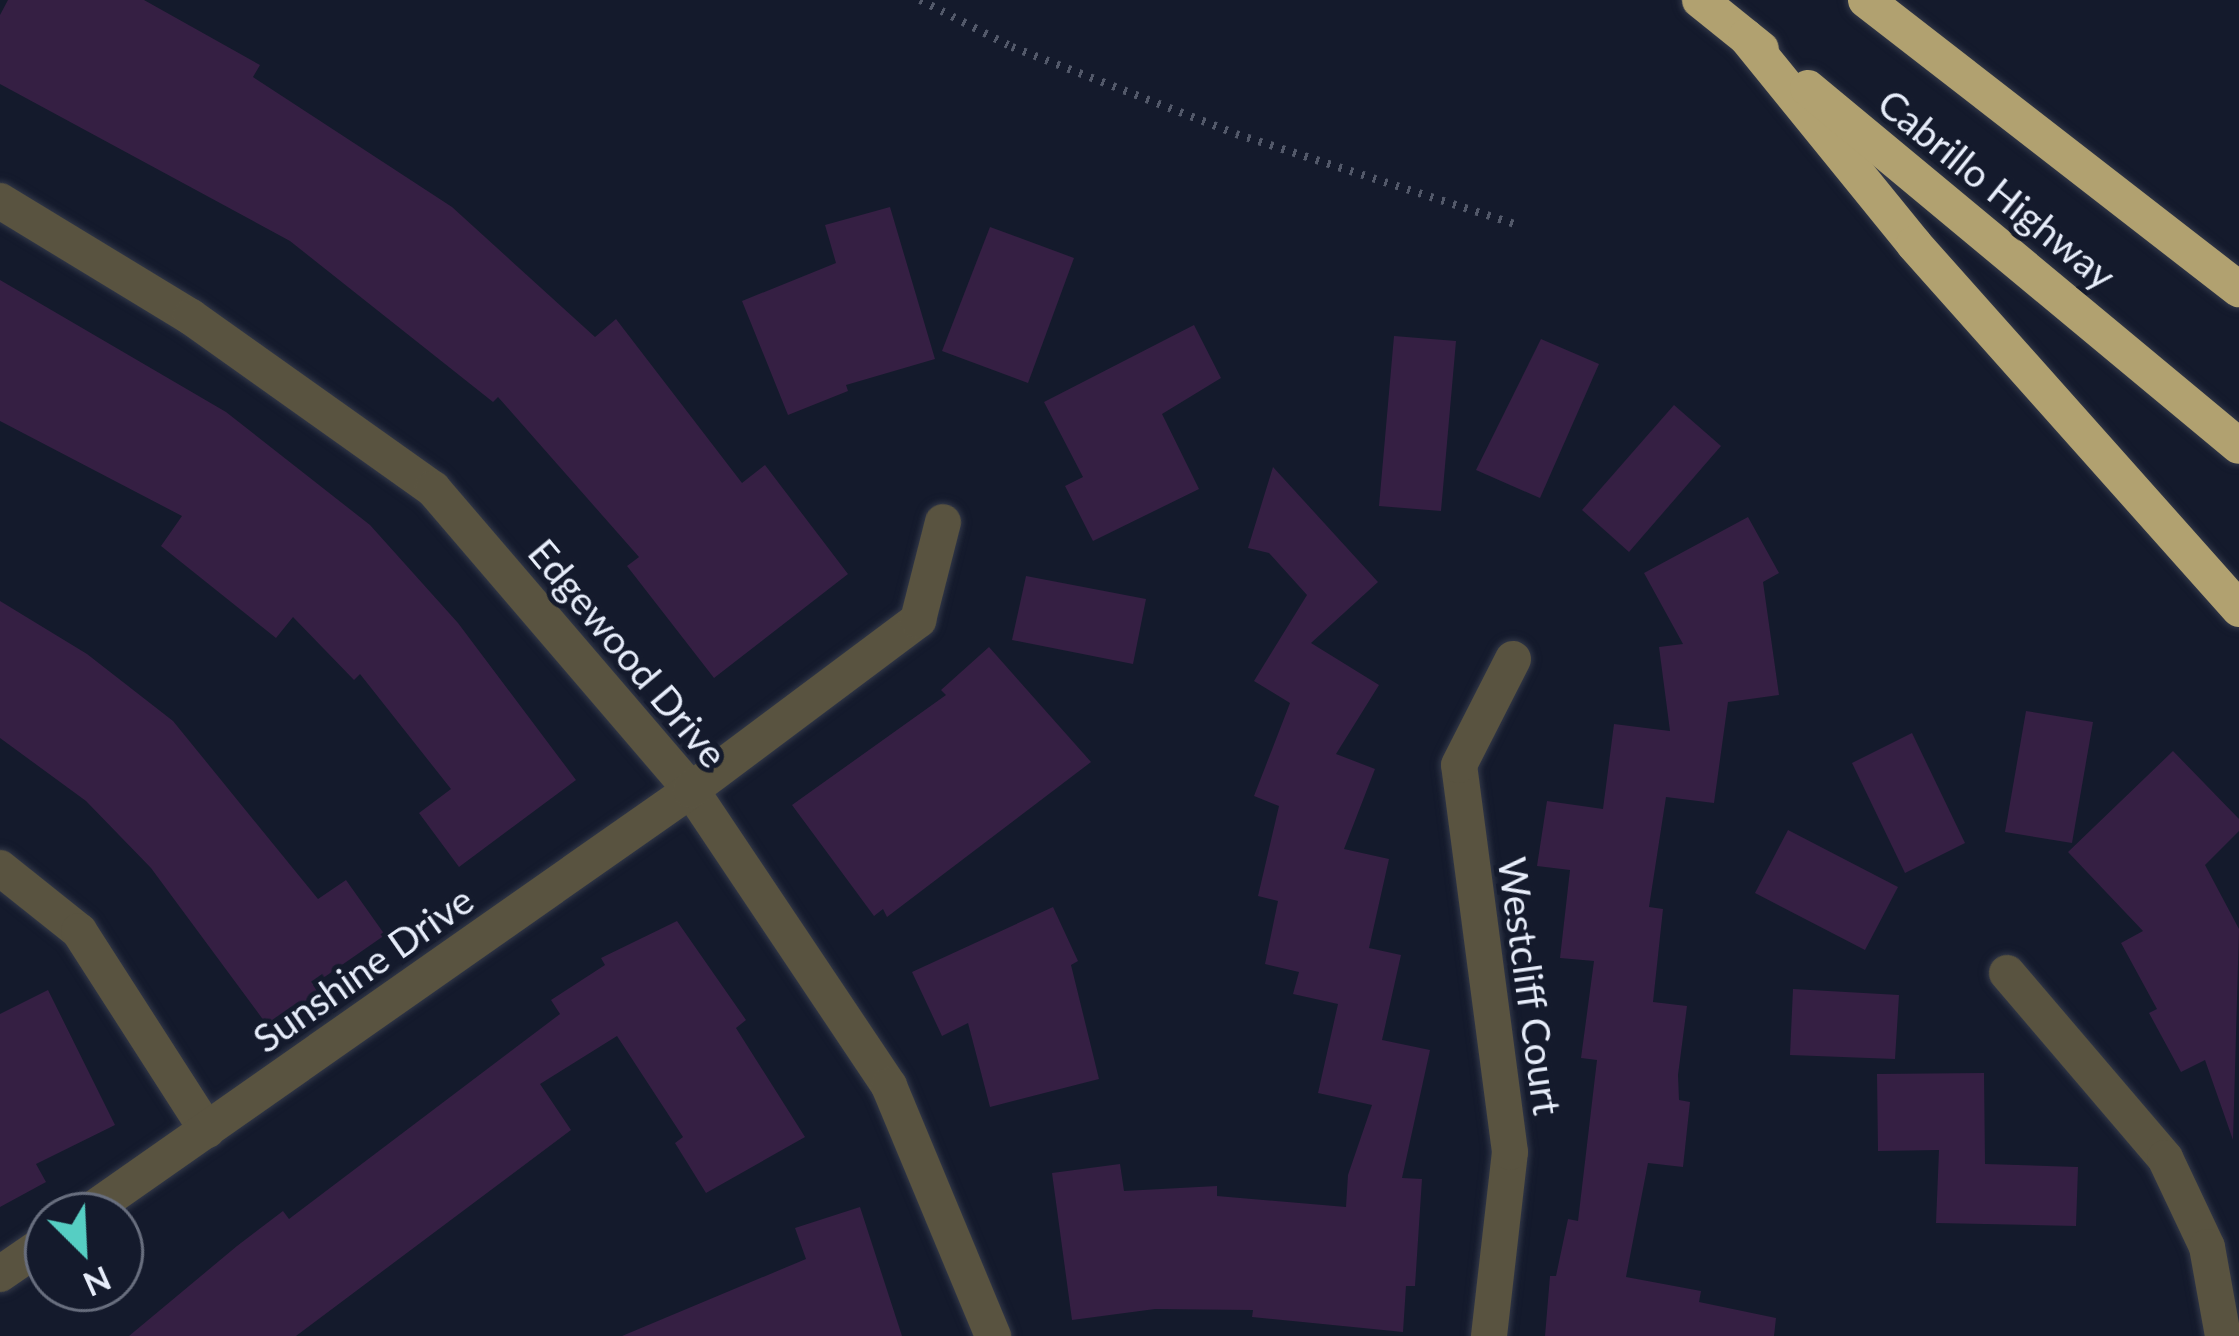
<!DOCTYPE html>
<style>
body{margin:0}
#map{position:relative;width:2239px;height:1336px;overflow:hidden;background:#141a2c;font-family:Lato,sans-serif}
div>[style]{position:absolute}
.building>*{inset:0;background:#351f43}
.path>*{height:8px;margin-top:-4px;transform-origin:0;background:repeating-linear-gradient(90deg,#53596a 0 3px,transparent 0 12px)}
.roads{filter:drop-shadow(0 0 3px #323849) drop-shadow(0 0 3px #323849)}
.street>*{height:36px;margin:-18px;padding:0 18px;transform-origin:18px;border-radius:18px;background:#595340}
.highway>*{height:36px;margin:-18px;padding:0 18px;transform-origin:18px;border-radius:18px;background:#b1a170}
span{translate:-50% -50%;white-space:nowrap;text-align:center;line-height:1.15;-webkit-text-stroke:10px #141a2c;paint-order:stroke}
.street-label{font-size:39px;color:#e7edfa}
.north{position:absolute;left:24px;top:1192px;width:120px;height:120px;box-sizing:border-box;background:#141a2c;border:3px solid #686e7e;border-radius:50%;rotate:156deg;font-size:33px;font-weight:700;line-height:48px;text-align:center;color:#e7edfa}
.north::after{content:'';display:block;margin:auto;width:42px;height:54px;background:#56cec3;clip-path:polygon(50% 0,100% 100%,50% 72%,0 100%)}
</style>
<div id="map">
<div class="building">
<div style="clip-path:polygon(8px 0,144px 0,260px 65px,253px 77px,452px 207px,595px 337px,616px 319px,742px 483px,765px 465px,848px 574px,714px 678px,627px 566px,639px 557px,498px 397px,493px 402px,290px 241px,0 84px,0 15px)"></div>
<div style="clip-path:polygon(890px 207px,935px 359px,846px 385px,848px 391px,788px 415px,742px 301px,836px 263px,825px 225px)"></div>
<div style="clip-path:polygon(990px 227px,1074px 258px,1028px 383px,942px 351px)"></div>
<div style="clip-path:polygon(0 280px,226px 412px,370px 525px,458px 623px,576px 780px,459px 867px,419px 813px,451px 789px,360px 674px,354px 680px,293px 617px,276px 638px,161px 546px,182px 516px,0 421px)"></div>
<div style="clip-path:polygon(1194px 325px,1221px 378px,1162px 414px,1199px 489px,1093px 541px,1065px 486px,1083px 477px,1044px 402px)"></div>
<div style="clip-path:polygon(1394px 336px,1456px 341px,1441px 511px,1379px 506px)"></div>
<div style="clip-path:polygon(1541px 339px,1599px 364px,1540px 498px,1476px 470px)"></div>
<div style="clip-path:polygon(1674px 405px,1721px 446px,1629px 552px,1582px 510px)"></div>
<div style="clip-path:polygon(1273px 467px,1378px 582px,1311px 643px,1379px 685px,1336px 754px,1375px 769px,1344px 849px,1389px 859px,1369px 948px,1401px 955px,1382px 1040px,1430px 1050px,1402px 1178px,1422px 1179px,1415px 1286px,1406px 1286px,1403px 1332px,1252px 1317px,1253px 1310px,1155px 1309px,1072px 1320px,1052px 1173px,1120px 1164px,1124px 1191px,1217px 1186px,1217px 1196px,1346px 1207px,1348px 1175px,1372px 1105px,1318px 1093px,1338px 1004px,1293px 994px,1299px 972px,1265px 964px,1278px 901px,1258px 896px,1279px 806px,1254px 796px,1290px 703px,1254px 681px,1307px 595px,1269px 553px,1248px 548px)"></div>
<div style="clip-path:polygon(1748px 517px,1779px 573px,1763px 582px,1779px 695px,1728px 702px,1714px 803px,1666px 797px,1649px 907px,1663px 909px,1653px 1002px,1687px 1006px,1678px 1075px,1679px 1100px,1690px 1102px,1683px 1167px,1648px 1163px,1626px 1277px,1701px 1291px,1699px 1302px,1776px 1318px,1774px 1336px,1545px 1336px,1550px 1276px,1556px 1276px,1568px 1219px,1578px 1221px,1597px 1060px,1581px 1058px,1594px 961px,1560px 958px,1570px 870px,1537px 866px,1547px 801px,1603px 809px,1614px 724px,1670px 731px,1659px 647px,1683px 644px,1644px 573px)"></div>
<div style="clip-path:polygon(1026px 576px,1146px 599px,1133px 664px,1012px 640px)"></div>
<div style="clip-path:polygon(0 601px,87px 654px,173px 721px,318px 899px,346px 880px,385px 935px,313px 985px,319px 994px,270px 1029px,151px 868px,86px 801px,0 738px)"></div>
<div style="clip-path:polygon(989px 647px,1091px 762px,887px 917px,883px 909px,874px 916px,792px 805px,946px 695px,941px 690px)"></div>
<div style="clip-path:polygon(2026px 711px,2093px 722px,2072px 843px,2005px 832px)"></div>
<div style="clip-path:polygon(1912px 733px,1965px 843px,1905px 873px,1852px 763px)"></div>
<div style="clip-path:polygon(2173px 751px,2239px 819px,2239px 831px,2205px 865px,2239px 929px,2233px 1140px,2205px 1060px,2181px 1072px,2149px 1013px,2157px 1009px,2121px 943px,2143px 931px,2068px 852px)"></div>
<div style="clip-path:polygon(1788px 830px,1898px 887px,1865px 950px,1755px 893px)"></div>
<div style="clip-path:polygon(1053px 907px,1078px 961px,1071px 965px,1099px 1079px,990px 1107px,968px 1023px,942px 1036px,912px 972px)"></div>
<div style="clip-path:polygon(677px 921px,746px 1020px,736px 1028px,805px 1137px,706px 1193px,675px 1143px,683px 1137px,617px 1036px,540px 1084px,571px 1130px,296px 1336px,129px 1336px,237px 1246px,283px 1211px,289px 1219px,560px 1014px,551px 1000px,605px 965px,601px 958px)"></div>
<div style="clip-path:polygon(1793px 989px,1899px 995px,1895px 1059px,1790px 1055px)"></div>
<div style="clip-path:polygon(48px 990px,115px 1125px,36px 1164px,46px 1182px,0 1207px,0 1014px)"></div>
<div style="clip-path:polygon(1984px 1073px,1985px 1164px,2078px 1167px,2076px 1226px,1936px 1223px,1939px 1150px,1878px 1151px,1877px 1074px)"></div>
<div style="clip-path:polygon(860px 1207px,902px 1336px,622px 1336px,806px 1259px,795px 1228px)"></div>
</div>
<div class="path">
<div style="left:920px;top:0;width:103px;rotate:27.1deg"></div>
<div style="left:1012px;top:47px;width:240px;rotate:21.2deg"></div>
<div style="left:1236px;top:134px;width:292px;rotate:17.9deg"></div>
</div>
<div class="roads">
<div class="street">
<div style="left:0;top:201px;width:223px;rotate:31.3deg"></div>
<div style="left:191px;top:317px;width:297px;rotate:35.4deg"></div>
<div style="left:433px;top:489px;width:396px;rotate:49.4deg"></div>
<div style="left:691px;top:790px;width:356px;rotate:56.2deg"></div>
<div style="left:889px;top:1086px;width:271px;rotate:67.4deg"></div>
<div style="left:0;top:868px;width:101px;rotate:38.6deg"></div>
<div style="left:79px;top:931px;width:237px;rotate:57.3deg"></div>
<div style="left:2007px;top:973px;width:243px;rotate:49.5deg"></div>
<div style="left:2165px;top:1158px;width:98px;rotate:64.7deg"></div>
<div style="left:2207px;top:1247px;width:90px;rotate:79.8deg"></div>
<div style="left:83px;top:1216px;width:742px;rotate:-35.02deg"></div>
<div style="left:691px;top:790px;width:284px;rotate:-36.8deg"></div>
<div style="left:918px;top:620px;width:101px;rotate:-75.7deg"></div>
<div style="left:0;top:1274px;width:58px;rotate:-34.5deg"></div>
<div style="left:1489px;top:1336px;width:185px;rotate:-83.5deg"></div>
<div style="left:1510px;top:1152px;width:390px;rotate:-97.5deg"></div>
<div style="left:1459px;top:765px;width:119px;rotate:-63deg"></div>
</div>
<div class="highway">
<div style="left:1700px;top:0;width:78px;rotate:38.8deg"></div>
<div style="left:1866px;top:0;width:472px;rotate:37.8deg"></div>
<div style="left:1746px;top:37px;width:267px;rotate:50.9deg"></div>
<div style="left:1914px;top:244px;width:489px;rotate:48.3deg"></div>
<div style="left:1808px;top:88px;width:560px;rotate:39.71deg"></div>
</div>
</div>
<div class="street-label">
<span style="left:1997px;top:189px;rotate:39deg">Cabrillo Highway</span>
<span style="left:628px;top:653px;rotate:50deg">Edgewood Drive</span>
<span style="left:363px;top:969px;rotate:-35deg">Sunshine Drive</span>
<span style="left:1530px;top:986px;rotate:82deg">Westcliff Court</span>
</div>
<div class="north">N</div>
</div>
